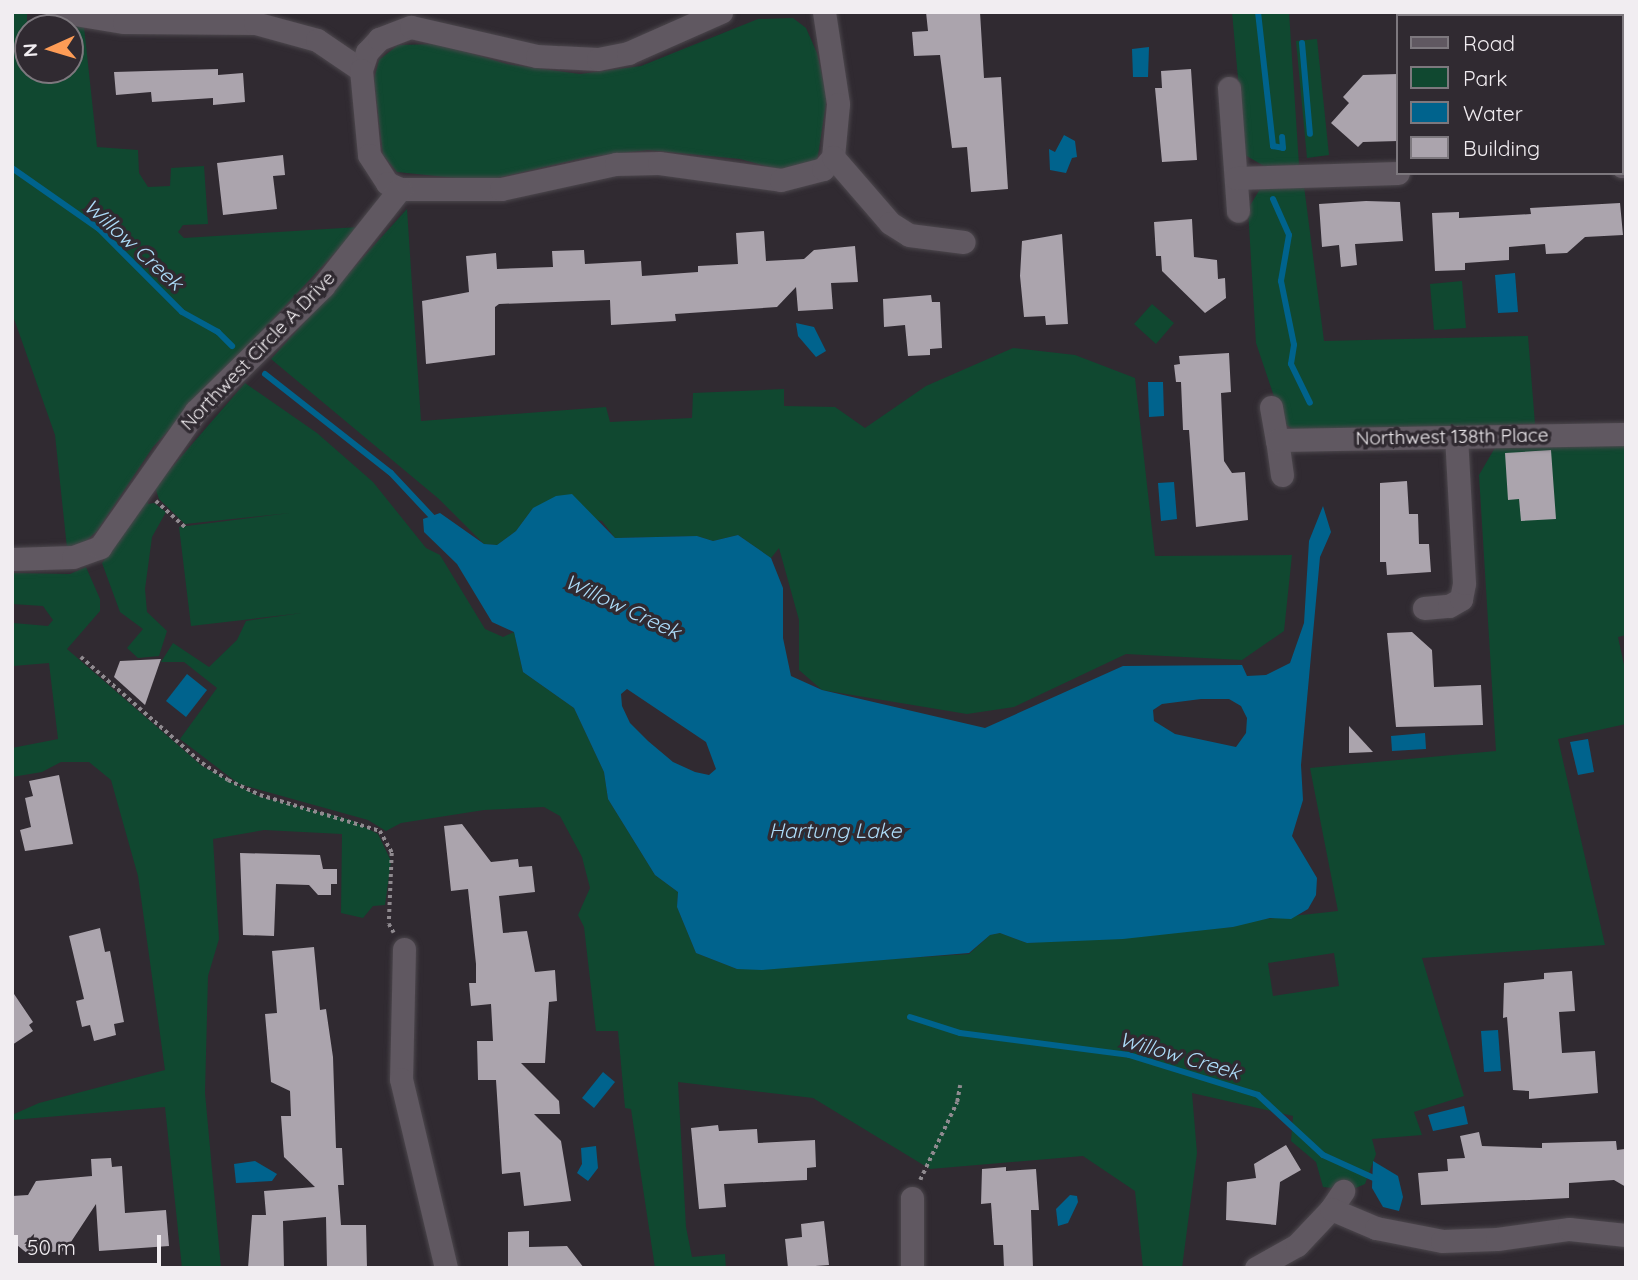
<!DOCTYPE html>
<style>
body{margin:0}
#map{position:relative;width:1638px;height:1280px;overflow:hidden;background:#302a31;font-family:Quicksand,sans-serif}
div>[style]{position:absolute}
.green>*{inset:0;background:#104830}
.water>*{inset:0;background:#00638d}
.stream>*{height:6px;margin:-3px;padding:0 3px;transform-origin:3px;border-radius:3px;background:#00638d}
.building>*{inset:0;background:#aba4ad}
.path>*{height:3.5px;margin-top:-1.75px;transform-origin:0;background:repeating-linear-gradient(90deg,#8f8a8f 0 3.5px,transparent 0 7px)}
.roads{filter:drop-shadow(0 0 2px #4c474d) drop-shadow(0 0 2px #4c474d)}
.minor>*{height:23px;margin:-11.5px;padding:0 11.5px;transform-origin:11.5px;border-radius:11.5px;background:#605861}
span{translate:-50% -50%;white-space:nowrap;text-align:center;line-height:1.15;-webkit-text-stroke:7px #302a31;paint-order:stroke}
.street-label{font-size:19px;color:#f1edf1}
.water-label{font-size:21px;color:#acdbf8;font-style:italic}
.frame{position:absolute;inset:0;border:14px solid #f1edf1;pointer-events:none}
.legend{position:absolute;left:1396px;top:14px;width:228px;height:161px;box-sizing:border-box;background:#302a31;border:2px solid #7d787e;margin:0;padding:9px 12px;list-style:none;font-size:21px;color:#f1edf1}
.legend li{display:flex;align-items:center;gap:14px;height:35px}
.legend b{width:35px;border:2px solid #7d787e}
.north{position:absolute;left:14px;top:14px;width:70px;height:70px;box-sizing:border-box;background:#302a31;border:2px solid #7d787e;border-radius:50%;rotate:266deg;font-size:19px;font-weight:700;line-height:28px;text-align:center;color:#f1edf1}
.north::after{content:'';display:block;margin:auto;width:24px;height:32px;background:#fd9c56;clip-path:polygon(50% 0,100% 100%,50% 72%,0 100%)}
.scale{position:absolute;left:14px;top:1235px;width:147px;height:32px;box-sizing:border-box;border:4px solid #f1edf1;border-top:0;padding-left:9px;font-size:21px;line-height:24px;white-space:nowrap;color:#f1edf1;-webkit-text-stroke:5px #302a31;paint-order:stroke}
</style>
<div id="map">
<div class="green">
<div style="clip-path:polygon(evenodd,12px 12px,27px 12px,27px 25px,39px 18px,84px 27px,97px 147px,138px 150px,139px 173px,148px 187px,170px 186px,171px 168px,204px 166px,208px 224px,183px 225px,178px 232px,184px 238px,359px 227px,153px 447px,97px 531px,83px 544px,67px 548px,55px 435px,12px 313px,12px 12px,28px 28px,70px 28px,70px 70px,28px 70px,28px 28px)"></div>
<div style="clip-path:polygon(1232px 12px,1289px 12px,1299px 165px,1264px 166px,1245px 155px)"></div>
<div style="clip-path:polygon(793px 18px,806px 28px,817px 53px,827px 97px,817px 162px,784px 171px,740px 159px,648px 150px,587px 157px,485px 181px,397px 172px,383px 155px,374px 79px,379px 60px,398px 45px,439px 44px,507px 64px,580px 74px,641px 66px,758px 19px)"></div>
<div style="clip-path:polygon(1622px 23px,1626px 23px,1622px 155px)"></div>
<div style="clip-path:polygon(1317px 39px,1329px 155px,1307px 158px,1296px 41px)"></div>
<div style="clip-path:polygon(1304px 186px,1324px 341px,1528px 336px,1535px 424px,1296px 431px,1283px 423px,1256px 343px,1248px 209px,1260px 189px)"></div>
<div style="clip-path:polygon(407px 209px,421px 421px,606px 407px,610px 422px,692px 418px,693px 393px,784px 389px,784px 406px,835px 407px,865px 428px,926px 386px,1013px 348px,1075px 355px,1135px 378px,1155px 556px,1292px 555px,1284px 631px,1242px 660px,1126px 654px,1014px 707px,967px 714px,822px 690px,799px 670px,799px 620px,779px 548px,771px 558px,738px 535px,713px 541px,697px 536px,615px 538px,602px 521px,533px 508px,516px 531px,497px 545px,484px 544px,439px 499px,271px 359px)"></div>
<div style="clip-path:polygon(1462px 281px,1466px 328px,1434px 330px,1430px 284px)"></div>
<div style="clip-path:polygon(1152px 304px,1174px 323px,1156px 344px,1134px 324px)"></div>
<div style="clip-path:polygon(evenodd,245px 383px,317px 433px,373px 482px,426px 548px,440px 555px,485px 629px,503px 637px,514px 632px,523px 672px,574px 708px,604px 772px,608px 799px,655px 875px,678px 892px,677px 907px,696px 953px,737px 969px,969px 954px,990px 935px,1000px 933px,1027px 943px,1233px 927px,1248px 921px,1338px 911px,1310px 768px,1496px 751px,1479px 475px,1496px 446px,1626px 444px,1626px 635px,1618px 637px,1626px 674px,1626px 724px,1558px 739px,1605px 945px,1422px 958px,1464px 1096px,1414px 1112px,1422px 1135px,1372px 1139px,1376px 1154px,1365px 1184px,1351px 1190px,1323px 1187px,1316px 1162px,1291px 1141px,1293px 1116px,1192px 1093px,1197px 1153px,1182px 1268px,1143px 1268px,1135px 1191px,1083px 1156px,930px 1169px,813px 1098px,678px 1082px,686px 1227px,692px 1257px,725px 1254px,726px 1268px,655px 1268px,631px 1109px,625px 1108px,618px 1031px,596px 1031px,584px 927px,578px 915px,590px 888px,582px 857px,560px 816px,544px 807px,484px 810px,401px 823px,386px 831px,368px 820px,239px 784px,180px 739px,217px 688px,184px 662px,161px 662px,173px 643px,209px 667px,237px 640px,246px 621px,302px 613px,191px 626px,179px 527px,290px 513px,185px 524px,159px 499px,155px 487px,245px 383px,1334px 953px,1339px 986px,1273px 996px,1268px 963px,1334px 953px)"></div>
<div style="clip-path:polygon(147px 498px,148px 504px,154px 503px,166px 512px,152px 537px,145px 589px,147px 612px,167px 631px,159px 656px,138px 658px,127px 648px,143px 629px,120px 612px,102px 563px)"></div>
<div style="clip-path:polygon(86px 567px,100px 599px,100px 611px,67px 649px,202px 766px,258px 796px,351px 820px,378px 834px,391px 861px,385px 905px,373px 906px,363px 918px,341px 913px,342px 834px,264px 830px,213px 839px,219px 939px,208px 976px,205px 1093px,221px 1268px,182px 1268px,165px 1107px,12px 1120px,12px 1115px,39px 1103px,165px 1070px,138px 876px,111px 780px,89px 762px,61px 762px,42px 772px,12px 777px,12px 748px,58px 739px,49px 663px,13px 666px,13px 623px,48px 626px,53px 620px,43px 606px,12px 604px,12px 573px,70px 574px)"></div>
</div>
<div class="water">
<div style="clip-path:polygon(1149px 47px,1148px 77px,1133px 77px,1132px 49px)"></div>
<div style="clip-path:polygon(1064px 135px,1075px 141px,1077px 157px,1072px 158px,1066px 173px,1050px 170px,1049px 149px,1055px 152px)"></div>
<div style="clip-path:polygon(1515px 273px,1518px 312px,1498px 313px,1495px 275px)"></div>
<div style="clip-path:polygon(796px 323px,814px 327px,826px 351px,816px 357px,798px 336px)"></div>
<div style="clip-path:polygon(1148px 382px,1163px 382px,1164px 416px,1149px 417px)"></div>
<div style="clip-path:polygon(1174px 482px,1177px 519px,1161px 521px,1158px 483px)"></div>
<div style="clip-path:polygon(evenodd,572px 494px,615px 538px,697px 536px,713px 541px,738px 535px,771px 558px,783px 588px,783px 638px,791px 676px,822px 690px,985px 728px,1123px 666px,1242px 665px,1247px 676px,1266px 675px,1290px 663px,1304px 623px,1309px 541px,1323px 506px,1331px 532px,1320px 557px,1301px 765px,1303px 800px,1292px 836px,1317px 878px,1316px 895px,1308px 909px,1291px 919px,1270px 918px,1233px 927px,1123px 939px,1027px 943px,1000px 933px,990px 935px,969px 953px,762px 970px,737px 969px,696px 953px,677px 907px,678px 892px,655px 875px,608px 799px,604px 772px,574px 708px,523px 672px,514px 632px,492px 622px,457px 564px,424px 532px,423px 519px,440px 513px,484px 544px,497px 545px,516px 531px,533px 508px,556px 496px,572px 494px,627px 689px,706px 742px,716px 769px,709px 775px,695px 772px,673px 762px,648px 741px,630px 723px,622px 706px,621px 694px,627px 689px,572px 494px,1201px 699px,1229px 699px,1241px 706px,1247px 718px,1246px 733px,1236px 747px,1175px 734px,1154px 721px,1153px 710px,1162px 704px,1201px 699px)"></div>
<div style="clip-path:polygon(187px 674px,207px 690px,186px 717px,166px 701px)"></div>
<div style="clip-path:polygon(1425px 733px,1426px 749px,1392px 751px,1391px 736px)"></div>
<div style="clip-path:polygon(1588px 739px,1594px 772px,1578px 775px,1570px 742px)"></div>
<div style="clip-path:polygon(1498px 1030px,1501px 1071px,1484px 1072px,1481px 1031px)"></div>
<div style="clip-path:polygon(603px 1072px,615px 1082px,594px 1108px,582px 1098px)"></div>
<div style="clip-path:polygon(1464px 1106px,1468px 1124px,1433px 1131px,1428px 1115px)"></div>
<div style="clip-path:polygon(596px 1146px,598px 1168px,588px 1181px,577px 1173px,582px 1164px,581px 1148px)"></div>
<div style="clip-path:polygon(255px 1161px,277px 1174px,272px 1181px,236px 1183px,234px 1164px)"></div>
<div style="clip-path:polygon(1373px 1161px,1398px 1176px,1403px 1197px,1399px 1211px,1383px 1207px,1372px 1188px)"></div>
<div style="clip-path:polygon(1070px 1195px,1077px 1196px,1078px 1202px,1068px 1223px,1058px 1226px,1056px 1209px)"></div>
</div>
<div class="stream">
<div style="left:1258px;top:12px;width:135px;rotate:83.6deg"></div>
<div style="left:1273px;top:146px;width:10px;rotate:11deg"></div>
<div style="left:1283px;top:148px;width:11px;rotate:-95deg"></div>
<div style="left:1302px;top:43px;width:91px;rotate:85deg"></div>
<div style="left:12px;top:168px;width:106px;rotate:35deg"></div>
<div style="left:99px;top:229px;width:117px;rotate:45deg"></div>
<div style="left:182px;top:312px;width:41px;rotate:29.1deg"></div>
<div style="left:218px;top:332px;width:20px;rotate:45deg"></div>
<div style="left:1273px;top:199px;width:39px;rotate:66deg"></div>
<div style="left:1289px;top:235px;width:47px;rotate:99.9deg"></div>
<div style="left:1281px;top:281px;width:65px;rotate:78.5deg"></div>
<div style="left:1294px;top:345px;width:19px;rotate:99deg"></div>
<div style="left:1291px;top:364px;width:43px;rotate:64deg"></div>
<div style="left:265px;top:374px;width:160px;rotate:38.2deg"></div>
<div style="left:391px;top:473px;width:63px;rotate:46.9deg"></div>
<div style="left:910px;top:1017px;width:52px;rotate:17.7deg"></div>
<div style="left:960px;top:1033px;width:170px;rotate:7.4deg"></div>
<div style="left:1129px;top:1055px;width:135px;rotate:17.2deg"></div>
<div style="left:1258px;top:1095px;width:88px;rotate:42.7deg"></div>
<div style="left:1323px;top:1155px;width:58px;rotate:24.4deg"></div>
</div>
<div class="building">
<div style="clip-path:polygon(926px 12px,980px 12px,984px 78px,1001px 77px,1008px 189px,971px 192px,967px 147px,952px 148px,940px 55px,914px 56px,912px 32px,928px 31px)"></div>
<div style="clip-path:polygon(218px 69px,218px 75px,243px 73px,245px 102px,213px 105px,213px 98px,152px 102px,151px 92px,116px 95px,114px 72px)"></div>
<div style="clip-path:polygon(1191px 69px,1197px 160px,1162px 162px,1155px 88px,1162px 88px,1161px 71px)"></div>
<div style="clip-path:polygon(1398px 74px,1398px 141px,1363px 142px,1358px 147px,1331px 123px,1349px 103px,1343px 97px,1363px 75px)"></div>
<div style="clip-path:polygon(283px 155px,285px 175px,273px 176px,277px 209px,223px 215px,217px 163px)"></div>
<div style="clip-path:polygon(1366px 201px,1400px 202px,1403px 241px,1355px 244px,1357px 265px,1341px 267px,1339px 245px,1322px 247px,1319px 204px)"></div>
<div style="clip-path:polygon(1620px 203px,1623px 235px,1585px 237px,1567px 253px,1546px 254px,1545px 244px,1509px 247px,1509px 260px,1465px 263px,1465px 270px,1435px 271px,1432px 213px,1459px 212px,1459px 218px,1531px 214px,1530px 208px)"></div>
<div style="clip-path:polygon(1192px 219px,1194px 257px,1217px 260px,1218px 279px,1225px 278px,1226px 298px,1205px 313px,1162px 271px,1161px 256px,1156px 256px,1154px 222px)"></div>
<div style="clip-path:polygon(764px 231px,766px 261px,804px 259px,814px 250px,855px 246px,858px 282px,831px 283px,833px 309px,798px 311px,796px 287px,777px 307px,675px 314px,676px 321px,611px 325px,610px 300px,499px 304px,495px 307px,495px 355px,426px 364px,422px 301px,469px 292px,466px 256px,496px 253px,497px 269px,553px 267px,552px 251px,584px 250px,585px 264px,641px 261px,642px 276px,698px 272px,698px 266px,738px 264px,736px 233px)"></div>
<div style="clip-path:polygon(1062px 234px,1068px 324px,1046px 325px,1045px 316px,1024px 317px,1020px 276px,1022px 241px)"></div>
<div style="clip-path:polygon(931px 295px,932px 302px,940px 302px,942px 348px,930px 349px,930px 355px,908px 356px,905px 325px,884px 327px,883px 299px)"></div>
<div style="clip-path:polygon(1229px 353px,1231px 392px,1221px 393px,1224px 461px,1232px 473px,1245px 472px,1248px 520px,1196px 527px,1189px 430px,1183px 430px,1181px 382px,1176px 382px,1174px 365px,1180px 364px,1179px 356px)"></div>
<div style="clip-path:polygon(1551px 450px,1556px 519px,1521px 521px,1519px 499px,1508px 500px,1505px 453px)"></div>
<div style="clip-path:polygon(1407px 481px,1409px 514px,1418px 514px,1419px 544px,1429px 544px,1431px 572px,1387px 575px,1386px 562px,1380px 562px,1380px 483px)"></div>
<div style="clip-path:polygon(1412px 632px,1432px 650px,1434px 687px,1481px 685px,1483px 725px,1396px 727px,1387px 633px)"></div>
<div style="clip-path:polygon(161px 659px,145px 705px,114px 677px,120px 661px)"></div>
<div style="clip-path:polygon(1349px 726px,1373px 752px,1349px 753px)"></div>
<div style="clip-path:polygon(59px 775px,73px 844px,25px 851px,20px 830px,31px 827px,25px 798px,33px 796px,29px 781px)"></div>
<div style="clip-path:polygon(462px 824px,491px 862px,518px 859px,519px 867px,532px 866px,535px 892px,499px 896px,503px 933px,527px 931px,535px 972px,555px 970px,557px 1001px,549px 1002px,545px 1063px,521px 1063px,559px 1101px,560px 1114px,534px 1114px,561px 1141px,571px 1201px,524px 1206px,520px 1172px,502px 1174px,496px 1080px,478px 1080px,477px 1041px,493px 1041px,491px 1004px,471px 1006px,469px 983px,476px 983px,476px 964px,468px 889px,451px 891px,444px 826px)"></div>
<div style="clip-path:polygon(240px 853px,320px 855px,323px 869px,337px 869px,337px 884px,331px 884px,331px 895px,318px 895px,309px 885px,276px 884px,274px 936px,243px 935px)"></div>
<div style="clip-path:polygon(100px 928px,105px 952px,110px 951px,124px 1022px,114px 1024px,116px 1035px,94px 1041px,90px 1025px,82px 1027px,76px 1001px,84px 999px,69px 936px)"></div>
<div style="clip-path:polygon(314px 947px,320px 1010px,326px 1009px,333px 1057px,336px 1148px,342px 1148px,344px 1185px,338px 1185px,341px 1225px,366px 1225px,367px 1268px,327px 1268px,326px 1217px,283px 1221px,284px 1268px,248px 1268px,252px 1215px,266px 1215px,264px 1191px,315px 1187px,284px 1157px,281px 1116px,291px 1116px,290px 1091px,271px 1082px,265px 1014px,277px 1013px,272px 951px)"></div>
<div style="clip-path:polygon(1572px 971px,1575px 1011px,1559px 1012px,1562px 1053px,1595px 1051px,1598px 1093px,1529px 1099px,1529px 1091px,1513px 1090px,1507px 1017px,1503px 1018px,1504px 983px,1544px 979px,1544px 973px)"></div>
<div style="clip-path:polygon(12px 991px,33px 1022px,29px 1025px,33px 1031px,12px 1045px)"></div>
<div style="clip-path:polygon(718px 1125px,719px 1131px,757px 1129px,758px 1143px,815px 1140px,816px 1167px,807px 1168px,807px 1180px,724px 1184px,726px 1207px,699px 1209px,691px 1128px)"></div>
<div style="clip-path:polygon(1479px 1132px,1482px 1146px,1542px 1148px,1542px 1143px,1616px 1141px,1617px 1150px,1625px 1149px,1626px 1187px,1614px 1180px,1569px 1183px,1569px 1198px,1421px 1205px,1418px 1173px,1448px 1171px,1447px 1159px,1465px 1158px,1460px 1136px)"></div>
<div style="clip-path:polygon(1286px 1145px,1301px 1170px,1280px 1182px,1276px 1225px,1226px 1220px,1227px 1182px,1256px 1178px,1254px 1164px)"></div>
<div style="clip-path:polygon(111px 1158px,112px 1167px,122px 1166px,125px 1213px,166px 1210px,169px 1246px,99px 1251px,96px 1204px,65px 1251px,28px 1254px,12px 1241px,12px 1196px,28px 1195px,36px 1181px,92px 1176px,91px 1159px)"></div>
<div style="clip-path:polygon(1006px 1167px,1006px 1171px,1036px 1169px,1039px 1210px,1031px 1210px,1033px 1268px,1004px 1268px,1003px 1245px,994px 1245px,991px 1203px,981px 1204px,982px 1169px)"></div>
<div style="clip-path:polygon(824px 1221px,829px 1265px,788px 1268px,785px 1239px,802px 1237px,801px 1224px)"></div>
<div style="clip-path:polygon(529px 1231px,529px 1247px,567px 1246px,584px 1268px,508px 1267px,508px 1232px)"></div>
</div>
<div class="path">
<div style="left:156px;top:501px;width:39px;rotate:42deg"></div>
<div style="left:81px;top:657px;width:161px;rotate:41.2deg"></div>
<div style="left:202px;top:763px;width:31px;rotate:33deg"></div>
<div style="left:228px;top:780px;width:35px;rotate:25deg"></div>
<div style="left:260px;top:795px;width:125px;rotate:16.7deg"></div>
<div style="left:380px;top:831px;width:25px;rotate:61deg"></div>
<div style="left:392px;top:853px;width:71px;rotate:92.4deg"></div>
<div style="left:389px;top:924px;width:10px;rotate:61deg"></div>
<div style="left:920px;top:1180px;width:86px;rotate:-64.6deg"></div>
<div style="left:957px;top:1102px;width:17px;rotate:-80deg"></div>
</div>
<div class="roads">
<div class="minor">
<div style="left:62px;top:12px;width:63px;rotate:9.2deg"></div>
<div style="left:124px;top:22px;width:131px;rotate:0.4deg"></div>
<div style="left:255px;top:23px;width:64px;rotate:15.3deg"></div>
<div style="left:317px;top:40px;width:53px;rotate:34.3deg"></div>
<div style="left:361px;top:70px;width:19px;rotate:-72deg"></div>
<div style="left:367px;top:52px;width:18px;rotate:-47deg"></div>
<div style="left:379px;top:39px;width:34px;rotate:-21deg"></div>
<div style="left:411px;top:27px;width:129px;rotate:13deg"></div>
<div style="left:537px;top:56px;width:61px;rotate:2.8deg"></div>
<div style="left:598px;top:59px;width:31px;rotate:-11deg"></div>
<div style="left:628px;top:53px;width:102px;rotate:-23.8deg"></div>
<div style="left:824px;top:12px;width:93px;rotate:81.3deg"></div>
<div style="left:838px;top:104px;width:53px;rotate:95.4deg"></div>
<div style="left:361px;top:70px;width:85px;rotate:84.6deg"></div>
<div style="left:369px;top:155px;width:33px;rotate:57deg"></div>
<div style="left:387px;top:183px;width:14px;rotate:25deg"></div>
<div style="left:400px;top:189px;width:101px"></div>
<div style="left:501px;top:189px;width:118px;rotate:-12.3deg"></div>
<div style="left:616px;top:164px;width:43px;rotate:-1.3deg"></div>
<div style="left:659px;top:163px;width:123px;rotate:7.9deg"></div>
<div style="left:781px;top:180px;width:43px;rotate:-14.7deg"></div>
<div style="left:823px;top:169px;width:16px;rotate:-50deg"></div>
<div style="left:833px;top:157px;width:87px;rotate:49.2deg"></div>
<div style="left:890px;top:223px;width:22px;rotate:32deg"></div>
<div style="left:909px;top:235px;width:55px;rotate:7.3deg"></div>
<div style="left:1229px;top:88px;width:123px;rotate:85.8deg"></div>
<div style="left:1622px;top:166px;width:4px"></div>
<div style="left:1236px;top:178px;width:162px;rotate:-1.8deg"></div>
<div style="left:1271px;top:407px;width:34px;rotate:80deg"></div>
<div style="left:1282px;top:475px;width:35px;rotate:-98deg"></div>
<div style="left:1277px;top:440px;width:349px;rotate:-1deg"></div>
<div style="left:12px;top:559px;width:61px;rotate:-1.9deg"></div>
<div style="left:73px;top:557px;width:29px;rotate:-20deg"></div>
<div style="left:100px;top:547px;width:166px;rotate:-54.8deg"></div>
<div style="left:196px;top:411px;width:178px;rotate:-44.5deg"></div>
<div style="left:323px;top:286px;width:124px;rotate:-51.6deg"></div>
<div style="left:1424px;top:608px;width:25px;rotate:-5deg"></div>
<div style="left:1449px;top:606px;width:14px;rotate:-30deg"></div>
<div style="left:1461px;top:599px;width:16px;rotate:-79deg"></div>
<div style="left:1464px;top:583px;width:146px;rotate:-93.1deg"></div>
<div style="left:404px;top:949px;width:130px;rotate:91.3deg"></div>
<div style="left:401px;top:1079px;width:194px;rotate:76.6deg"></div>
<div style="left:912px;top:1198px;width:70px;rotate:90deg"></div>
<div style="left:1331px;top:1209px;width:22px;rotate:-56deg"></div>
<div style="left:1256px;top:1268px;width:47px;rotate:-29.3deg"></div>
<div style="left:1297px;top:1245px;width:50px;rotate:-46.6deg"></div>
<div style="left:1331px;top:1209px;width:49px;rotate:22.9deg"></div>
<div style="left:1376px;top:1228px;width:67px;rotate:11.1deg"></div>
<div style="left:1442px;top:1241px;width:55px;rotate:-2.1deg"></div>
<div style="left:1497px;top:1239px;width:73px;rotate:-7.9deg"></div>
<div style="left:1569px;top:1229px;width:57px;rotate:6deg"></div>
</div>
</div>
<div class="street-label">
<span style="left:258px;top:351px;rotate:-46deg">Northwest Circle A Drive</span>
<span style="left:1452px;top:437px;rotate:-1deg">Northwest 138th Place</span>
</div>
<div class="water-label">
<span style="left:134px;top:244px;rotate:42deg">Willow Creek</span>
<span style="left:623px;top:606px;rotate:25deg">Willow Creek</span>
<span style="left:835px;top:830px">Hartung Lake</span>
<span style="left:1180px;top:1055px;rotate:16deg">Willow Creek</span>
</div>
<div class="frame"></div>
<ul class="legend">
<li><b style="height:9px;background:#605861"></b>Road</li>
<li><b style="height:19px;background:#104830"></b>Park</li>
<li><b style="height:19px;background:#00638d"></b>Water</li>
<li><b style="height:19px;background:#aba4ad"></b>Building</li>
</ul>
<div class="north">N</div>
<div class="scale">50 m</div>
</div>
